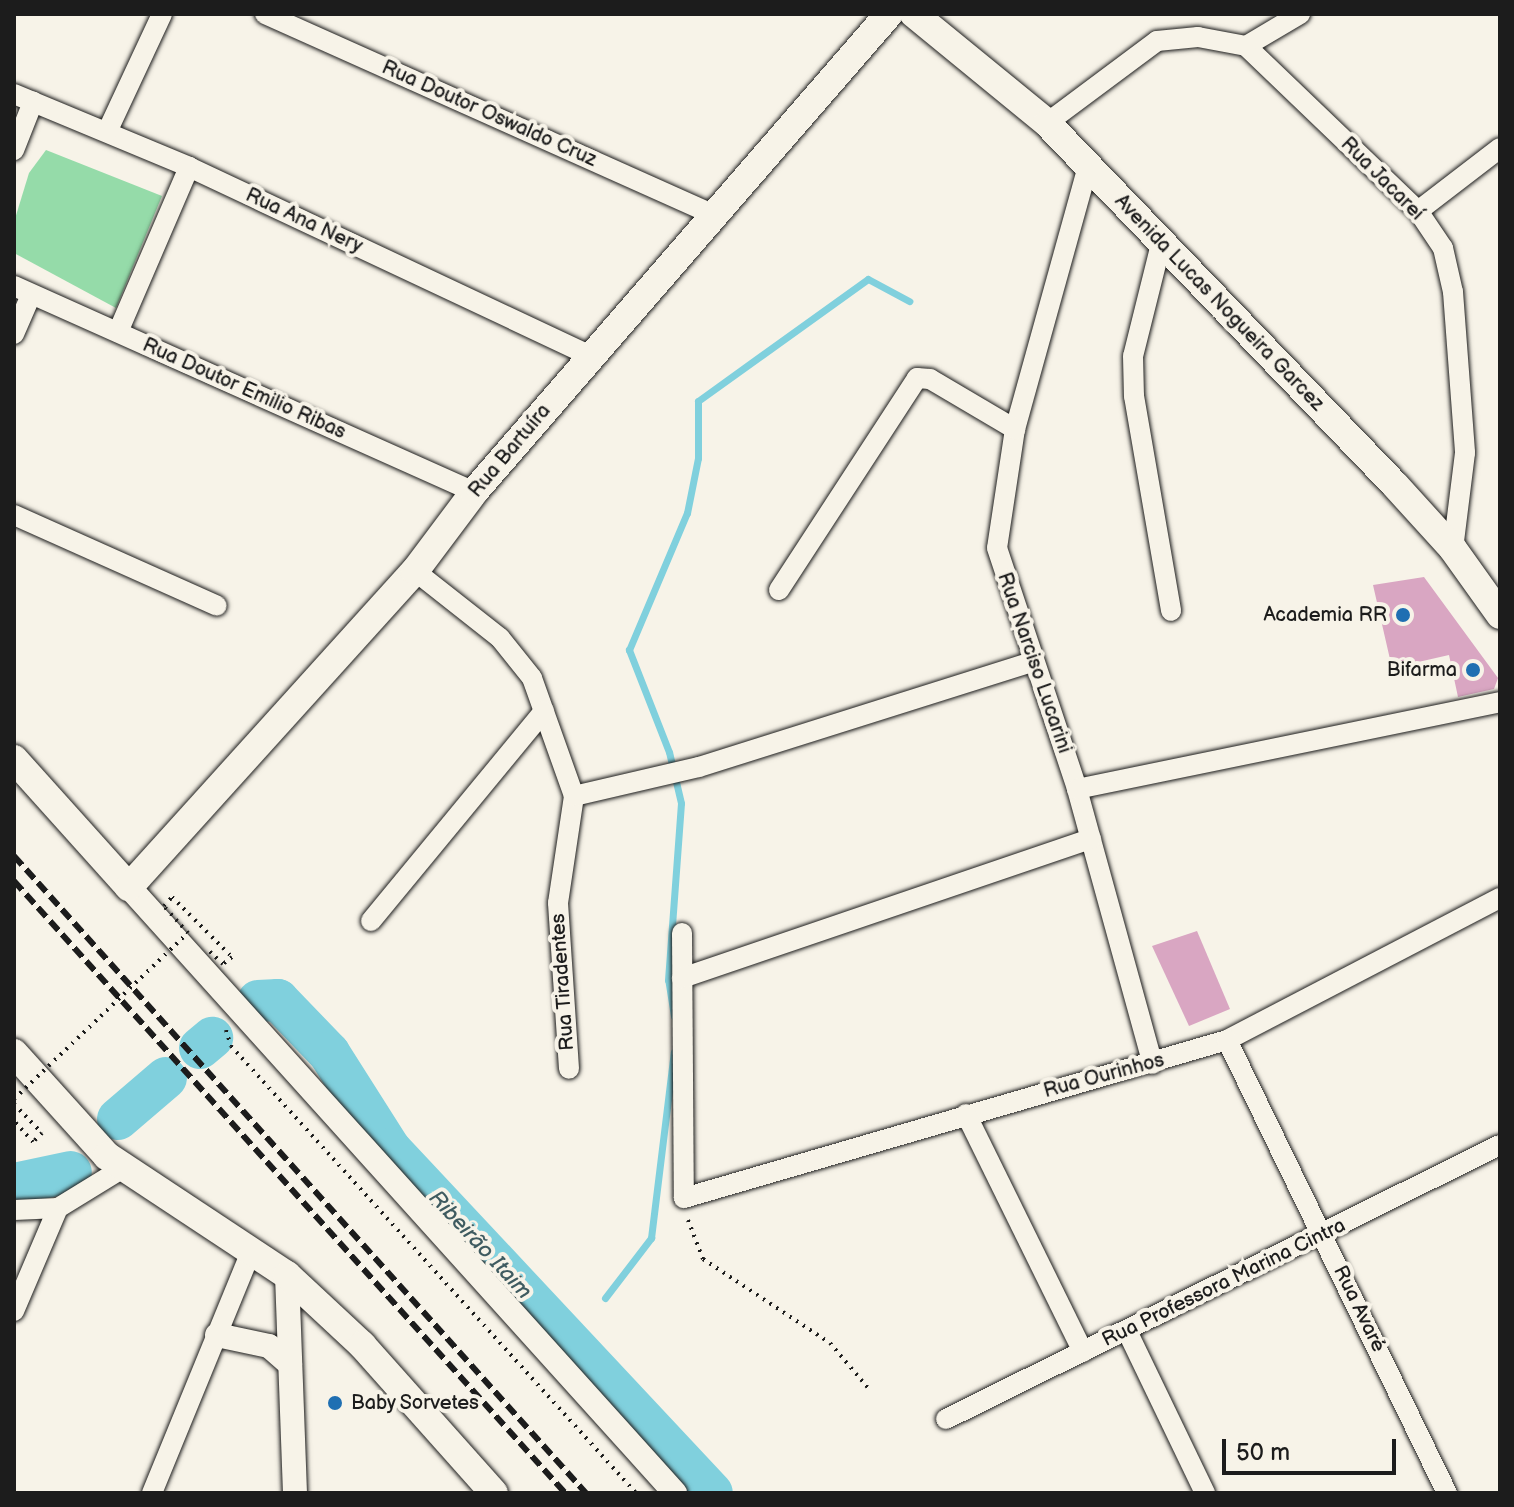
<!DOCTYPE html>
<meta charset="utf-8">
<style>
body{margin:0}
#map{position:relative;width:1514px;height:1507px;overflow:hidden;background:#f7f3e8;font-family:"Balsamiq Sans",sans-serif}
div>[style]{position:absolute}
.green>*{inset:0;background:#95dba9}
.stream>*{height:7px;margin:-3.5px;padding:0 3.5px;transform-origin:3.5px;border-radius:3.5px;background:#80d0dd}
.river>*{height:42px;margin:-21px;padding:0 21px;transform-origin:21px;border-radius:21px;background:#80d0dd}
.building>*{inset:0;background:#d9a6c2}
.path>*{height:4px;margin-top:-2px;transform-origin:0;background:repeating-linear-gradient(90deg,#1c1c1c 0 2px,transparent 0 8px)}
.roads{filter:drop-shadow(0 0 2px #1c1c1c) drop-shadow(0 0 2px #1c1c1c)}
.minor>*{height:20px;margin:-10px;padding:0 10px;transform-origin:10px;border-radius:10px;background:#f7f3e8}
.tertiary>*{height:24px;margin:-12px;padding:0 12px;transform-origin:12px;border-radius:12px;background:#f7f3e8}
.secondary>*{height:28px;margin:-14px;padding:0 14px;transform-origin:14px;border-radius:14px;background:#f7f3e8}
.rail>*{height:6px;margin-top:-3px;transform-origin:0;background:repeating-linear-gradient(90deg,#1c1c1c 0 12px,transparent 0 18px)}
.path-bridge>*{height:4px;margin-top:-2px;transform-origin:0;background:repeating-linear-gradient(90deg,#1c1c1c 0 2px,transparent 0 8px)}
.dots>*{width:22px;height:22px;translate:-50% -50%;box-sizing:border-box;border:4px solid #f7f3e8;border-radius:50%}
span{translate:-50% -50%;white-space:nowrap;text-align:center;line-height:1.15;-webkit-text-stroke:8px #f7f3e8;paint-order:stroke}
.street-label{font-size:20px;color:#1c1c1c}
.poi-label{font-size:20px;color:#1c1c1c}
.right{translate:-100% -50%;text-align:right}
.left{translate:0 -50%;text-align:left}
.water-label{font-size:22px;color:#3f5b60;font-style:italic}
.frame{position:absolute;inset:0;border:16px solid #1c1c1c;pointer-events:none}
.scale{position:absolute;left:1222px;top:1439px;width:174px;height:36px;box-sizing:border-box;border:4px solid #1c1c1c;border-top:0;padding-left:10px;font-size:24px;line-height:28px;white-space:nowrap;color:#1c1c1c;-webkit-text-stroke:6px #f7f3e8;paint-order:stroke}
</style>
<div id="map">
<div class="green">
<div style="clip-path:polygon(46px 150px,162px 196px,116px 308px,14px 253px,14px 222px,29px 173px)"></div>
</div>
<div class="stream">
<div style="left:674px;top:1016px;width:36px;rotate:-99deg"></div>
<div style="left:668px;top:980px;width:177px;rotate:-85.8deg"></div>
<div style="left:681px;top:803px;width:52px;rotate:-103.2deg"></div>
<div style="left:669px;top:752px;width:110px;rotate:-111.4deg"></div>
<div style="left:629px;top:650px;width:149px;rotate:-67.1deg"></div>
<div style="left:687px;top:513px;width:56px;rotate:-78.7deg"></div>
<div style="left:698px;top:458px;width:57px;rotate:-90deg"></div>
<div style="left:698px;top:401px;width:209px;rotate:-35.7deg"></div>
<div style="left:868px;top:279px;width:47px;rotate:28.2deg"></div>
<div style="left:605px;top:1298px;width:76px;rotate:-52.5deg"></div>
<div style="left:651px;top:1238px;width:187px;rotate:-83deg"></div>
</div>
<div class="river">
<div style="left:258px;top:1001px;width:20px;rotate:-3deg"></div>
<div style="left:278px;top:1000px;width:74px;rotate:46.1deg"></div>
<div style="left:329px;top:1053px;width:114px;rotate:57.6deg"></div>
<div style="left:390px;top:1149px;width:471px;rotate:46.9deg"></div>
<div style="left:200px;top:1048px;width:16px;rotate:-40deg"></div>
<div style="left:118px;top:1119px;width:63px;rotate:-40.5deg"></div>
<div style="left:14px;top:1184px;width:58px;rotate:-11.9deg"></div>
</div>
<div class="building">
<div style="clip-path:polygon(1424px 577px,1498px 678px,1494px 689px,1458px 697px,1449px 655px,1392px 668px,1373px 585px)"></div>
<div style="clip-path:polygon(1197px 931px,1230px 1009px,1189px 1026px,1152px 946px)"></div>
</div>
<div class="path">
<div style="left:226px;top:1030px;width:17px;rotate:73deg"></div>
<div style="left:231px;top:1046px;width:603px;rotate:47.82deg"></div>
<div style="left:14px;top:1104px;width:40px;rotate:46deg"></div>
<div style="left:42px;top:1133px;width:13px;rotate:135deg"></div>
<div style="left:33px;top:1142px;width:28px;rotate:-132deg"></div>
<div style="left:688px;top:1220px;width:42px;rotate:69deg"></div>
<div style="left:703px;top:1259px;width:152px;rotate:33.5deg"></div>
<div style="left:830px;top:1343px;width:59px;rotate:49.8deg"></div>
</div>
<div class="roads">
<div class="minor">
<div style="left:265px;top:14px;width:491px;rotate:24.1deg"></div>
<div style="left:1246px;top:46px;width:238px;rotate:43.8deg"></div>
<div style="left:1418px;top:211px;width:45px;rotate:56deg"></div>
<div style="left:1443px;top:248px;width:45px;rotate:77.2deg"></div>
<div style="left:1453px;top:292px;width:161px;rotate:85.7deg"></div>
<div style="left:1465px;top:453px;width:97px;rotate:97.1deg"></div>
<div style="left:1246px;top:46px;width:63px;rotate:-30.7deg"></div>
<div style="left:14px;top:94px;width:190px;rotate:22.6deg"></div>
<div style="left:189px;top:167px;width:443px;rotate:25.2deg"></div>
<div style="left:1047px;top:123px;width:137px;rotate:-36.7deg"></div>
<div style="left:1157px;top:41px;width:41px;rotate:-5.6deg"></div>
<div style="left:1198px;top:37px;width:49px;rotate:10.6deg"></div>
<div style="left:107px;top:132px;width:130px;rotate:-65deg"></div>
<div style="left:14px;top:150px;width:52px;rotate:-68.4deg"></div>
<div style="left:1088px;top:166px;width:273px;rotate:105.5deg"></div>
<div style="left:1015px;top:429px;width:120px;rotate:98.6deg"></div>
<div style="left:997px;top:548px;width:254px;rotate:71.6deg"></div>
<div style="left:1077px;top:789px;width:285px;rotate:74.6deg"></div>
<div style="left:1418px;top:211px;width:103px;rotate:-37.5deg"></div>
<div style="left:1161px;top:244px;width:115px;rotate:104deg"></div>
<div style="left:1133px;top:356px;width:40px;rotate:88.6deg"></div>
<div style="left:1134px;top:396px;width:218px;rotate:80.2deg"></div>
<div style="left:14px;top:286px;width:504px;rotate:24.12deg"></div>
<div style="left:118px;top:332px;width:180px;rotate:-66.7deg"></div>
<div style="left:14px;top:334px;width:43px;rotate:-66.4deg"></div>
<div style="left:14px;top:515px;width:222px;rotate:24.1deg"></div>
<div style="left:415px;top:571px;width:108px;rotate:38.2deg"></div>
<div style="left:500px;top:638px;width:51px;rotate:51.3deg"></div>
<div style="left:532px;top:678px;width:125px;rotate:70.4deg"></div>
<div style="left:574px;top:796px;width:108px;rotate:98.5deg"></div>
<div style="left:558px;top:903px;width:166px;rotate:86.2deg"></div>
<div style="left:779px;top:590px;width:253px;rotate:-56.9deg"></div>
<div style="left:917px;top:378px;width:13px;rotate:4deg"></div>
<div style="left:930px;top:379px;width:99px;rotate:30.5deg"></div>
<div style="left:1077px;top:789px;width:432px;rotate:-11.6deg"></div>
<div style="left:574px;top:796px;width:128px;rotate:-13.1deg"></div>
<div style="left:699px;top:767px;width:349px;rotate:-17.5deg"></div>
<div style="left:371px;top:921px;width:272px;rotate:-50.5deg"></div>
<div style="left:682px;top:933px;width:265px;rotate:89.6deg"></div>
<div style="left:684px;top:1198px;width:566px;rotate:-16.22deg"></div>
<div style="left:1227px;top:1040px;width:308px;rotate:-27.5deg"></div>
<div style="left:682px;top:978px;width:432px;rotate:-18.8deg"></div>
<div style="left:1227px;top:1040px;width:504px;rotate:64.1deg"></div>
<div style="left:966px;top:1114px;width:265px;rotate:63.8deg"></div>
<div style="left:14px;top:1210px;width:44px;rotate:-2.6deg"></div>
<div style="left:58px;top:1208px;width:76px;rotate:-31.6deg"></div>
<div style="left:14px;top:1311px;width:112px;rotate:-66.9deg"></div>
<div style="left:1128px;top:1333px;width:178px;rotate:64.3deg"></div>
<div style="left:946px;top:1419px;width:618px;rotate:-26.32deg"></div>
<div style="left:152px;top:1493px;width:264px;rotate:-67.7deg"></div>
</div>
<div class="tertiary">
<div style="left:129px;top:887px;width:816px;rotate:47.98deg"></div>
<div style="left:287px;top:1275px;width:218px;rotate:87.9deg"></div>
<div style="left:217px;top:1335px;width:53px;rotate:11.9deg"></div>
<div style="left:269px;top:1346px;width:28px;rotate:41deg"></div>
</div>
<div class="secondary">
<div style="left:914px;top:14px;width:172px;rotate:39.3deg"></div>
<div style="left:1047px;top:123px;width:502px;rotate:46.13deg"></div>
<div style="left:1395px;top:485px;width:86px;rotate:47.8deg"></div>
<div style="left:1453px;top:549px;width:81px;rotate:54.5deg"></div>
<div style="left:14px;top:759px;width:172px;rotate:48.1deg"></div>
<div style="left:129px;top:887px;width:426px;rotate:-47.9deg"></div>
<div style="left:415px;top:571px;width:99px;rotate:-53.2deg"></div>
<div style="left:474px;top:492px;width:633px;rotate:-49.04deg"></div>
<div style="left:14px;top:1053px;width:139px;rotate:47.9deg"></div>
<div style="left:107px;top:1156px;width:216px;rotate:33.5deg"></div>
<div style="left:287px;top:1275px;width:103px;rotate:43deg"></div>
<div style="left:362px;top:1345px;width:198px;rotate:48.3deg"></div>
</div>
</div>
<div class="rail">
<div style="left:14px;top:856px;width:856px;rotate:48.08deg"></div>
<div style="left:14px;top:881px;width:823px;rotate:48deg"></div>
</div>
<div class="path-bridge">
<div style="left:14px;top:1099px;width:240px;rotate:-43.7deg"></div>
<div style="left:188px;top:933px;width:36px;rotate:-132deg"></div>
<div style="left:164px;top:906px;width:12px;rotate:-48deg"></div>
<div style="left:172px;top:897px;width:85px;rotate:45deg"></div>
<div style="left:232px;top:957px;width:11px;rotate:142deg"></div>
<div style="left:223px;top:964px;width:23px;rotate:-137deg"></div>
</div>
<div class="dots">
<div style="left:1403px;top:615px;background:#1f6fb2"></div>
<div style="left:1473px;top:670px;background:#1f6fb2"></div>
<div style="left:335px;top:1403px;background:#1f6fb2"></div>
</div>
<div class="street-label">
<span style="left:489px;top:114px;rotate:24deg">Rua Doutor Oswaldo Cruz</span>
<span style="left:1382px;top:179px;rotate:45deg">Rua Jacareí</span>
<span style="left:304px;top:221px;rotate:25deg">Rua Ana Nery</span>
<span style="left:1219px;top:303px;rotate:46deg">Avenida Lucas Nogueira Garcez</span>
<span style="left:244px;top:389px;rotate:24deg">Rua Doutor Emilio Ribas</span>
<span style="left:510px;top:451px;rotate:-50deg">Rua Bartuíra</span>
<span style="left:1034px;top:663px;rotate:71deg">Rua Narciso Lucarini</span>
<span style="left:563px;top:982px;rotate:-94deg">Rua Tiradentes</span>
<span style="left:1104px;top:1076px;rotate:-15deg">Rua Ourinhos</span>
<span style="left:1224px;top:1283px;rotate:-26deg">Rua Professora Marina Cintra</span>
<span style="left:1359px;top:1309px;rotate:64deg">Rua Avaré</span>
</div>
<div class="poi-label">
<span class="right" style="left:1387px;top:615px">Academia RR</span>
<span class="right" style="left:1457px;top:670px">Bifarma</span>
<span class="left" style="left:351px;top:1403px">Baby Sorvetes</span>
</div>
<div class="water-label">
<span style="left:480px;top:1245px;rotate:47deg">Ribeirão Itaim</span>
</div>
<div class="frame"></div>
<div class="scale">50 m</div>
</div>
